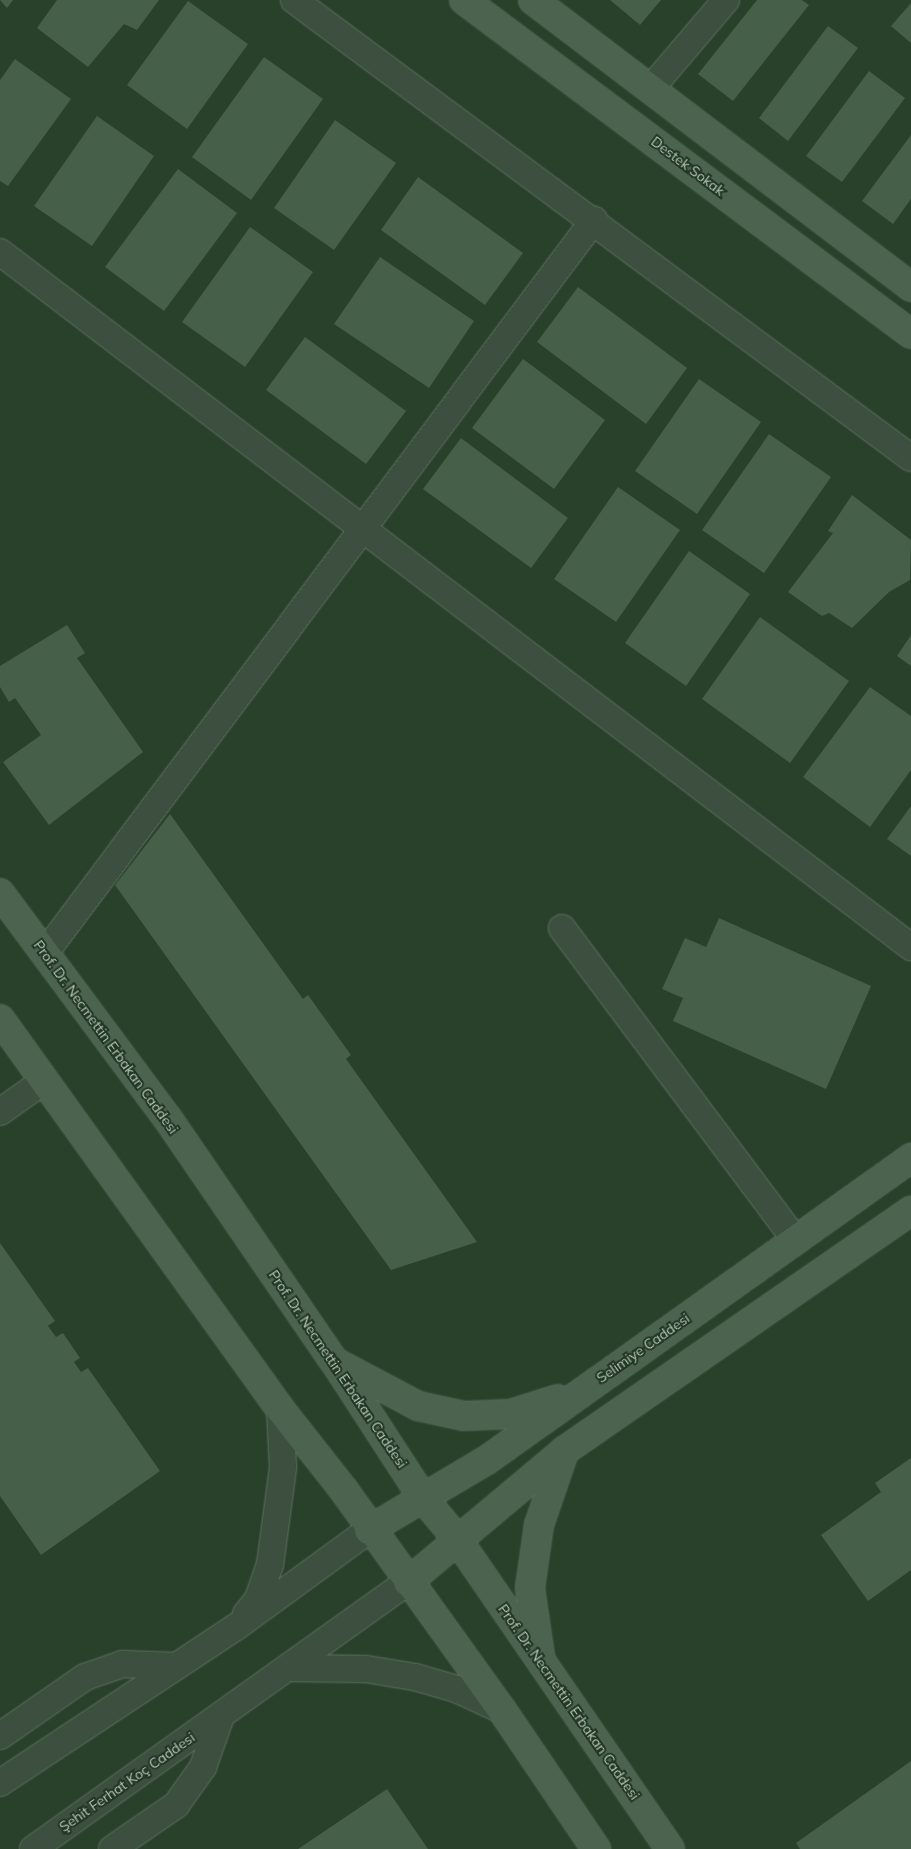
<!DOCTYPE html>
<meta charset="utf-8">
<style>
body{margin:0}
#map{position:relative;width:911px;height:1849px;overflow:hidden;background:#29402b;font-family:Mulish,sans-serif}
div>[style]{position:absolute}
.building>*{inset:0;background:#455f48}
.roads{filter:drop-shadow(0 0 1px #5e7160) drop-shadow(0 0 1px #5e7160)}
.street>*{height:26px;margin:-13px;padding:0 13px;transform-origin:13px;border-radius:13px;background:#3d503f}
.secondary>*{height:28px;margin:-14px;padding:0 14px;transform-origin:14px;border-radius:14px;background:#4b634f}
span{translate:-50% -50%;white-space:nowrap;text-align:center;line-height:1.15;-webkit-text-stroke:4px #223624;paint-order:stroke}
.street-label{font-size:14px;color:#bacabc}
</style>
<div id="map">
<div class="building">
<div style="clip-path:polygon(0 0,13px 0,7px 8px)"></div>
<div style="clip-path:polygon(57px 0,159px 0,137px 30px,124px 24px,88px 67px,37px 28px)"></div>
<div style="clip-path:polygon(610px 0,661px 0,640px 25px)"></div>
<div style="clip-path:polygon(757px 0,802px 0,809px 5px,733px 101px,698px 74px)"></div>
<div style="clip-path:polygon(188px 1px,248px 44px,187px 129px,127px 85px)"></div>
<div style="clip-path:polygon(911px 3px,911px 43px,891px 26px)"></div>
<div style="clip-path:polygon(828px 26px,858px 48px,788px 141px,759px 118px)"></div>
<div style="clip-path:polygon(264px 57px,323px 99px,251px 200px,192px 157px)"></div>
<div style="clip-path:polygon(15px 59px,71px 99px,8px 186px,0 181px,0 80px)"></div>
<div style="clip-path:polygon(869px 71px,905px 98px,842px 182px,806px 156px)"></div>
<div style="clip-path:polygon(97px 116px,154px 156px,92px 246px,34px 206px)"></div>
<div style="clip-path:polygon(335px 120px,396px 163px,334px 250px,274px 208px)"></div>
<div style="clip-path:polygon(911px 135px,911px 199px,893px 224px,862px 201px)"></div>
<div style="clip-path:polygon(178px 169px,237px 213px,164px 311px,105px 267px)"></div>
<div style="clip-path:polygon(418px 177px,523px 253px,485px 305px,381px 230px)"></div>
<div style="clip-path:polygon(250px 227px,313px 272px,245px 367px,182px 322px)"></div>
<div style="clip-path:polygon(380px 257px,474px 321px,429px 388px,334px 324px)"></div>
<div style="clip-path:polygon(578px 287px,687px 368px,646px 424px,537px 342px)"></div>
<div style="clip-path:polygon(305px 337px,406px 411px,366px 464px,266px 390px)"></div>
<div style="clip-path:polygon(523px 359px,605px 420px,554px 489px,472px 428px)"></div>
<div style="clip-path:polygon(699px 379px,761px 422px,697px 514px,635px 471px)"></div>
<div style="clip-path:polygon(769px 434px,831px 477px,764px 573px,702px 530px)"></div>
<div style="clip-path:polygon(461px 438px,568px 518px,531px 568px,423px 489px)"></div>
<div style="clip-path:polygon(618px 487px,680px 530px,616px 622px,554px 579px)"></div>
<div style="clip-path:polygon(852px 495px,911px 540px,910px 580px,889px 592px,852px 628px,829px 613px,822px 616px,788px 592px,833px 533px,828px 531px)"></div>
<div style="clip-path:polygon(689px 551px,750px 594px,686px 686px,625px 643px)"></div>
<div style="clip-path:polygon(760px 617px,849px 681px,790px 763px,702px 699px)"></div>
<div style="clip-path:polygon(67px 625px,85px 653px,77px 658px,143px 752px,49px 825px,3px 762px,41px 735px,15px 698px,9px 702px,0 687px,0 666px)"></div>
<div style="clip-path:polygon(911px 635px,911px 666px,897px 656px)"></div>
<div style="clip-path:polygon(870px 687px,911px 716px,911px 770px,870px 827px,803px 777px)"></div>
<div style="clip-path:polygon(911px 806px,911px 856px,887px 839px)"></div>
<div style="clip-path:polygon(170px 814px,303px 999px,308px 995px,351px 1055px,346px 1059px,477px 1242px,391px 1270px,115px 885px)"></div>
<div style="clip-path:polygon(719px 918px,871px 986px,826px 1089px,673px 1021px,683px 998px,662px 989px,685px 938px,706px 947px)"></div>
<div style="clip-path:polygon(0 1243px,55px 1321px,48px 1326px,56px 1337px,63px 1333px,80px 1358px,74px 1362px,81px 1372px,88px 1368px,160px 1471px,41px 1555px,0 1496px)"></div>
<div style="clip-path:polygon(911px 1458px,911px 1570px,868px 1601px,821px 1535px,881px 1492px,875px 1483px)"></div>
<div style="clip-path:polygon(911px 1761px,911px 1849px,800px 1849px,796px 1843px)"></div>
<div style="clip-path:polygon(387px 1789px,428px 1849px,298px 1849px)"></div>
</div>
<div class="roads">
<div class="street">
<div style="left:294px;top:0;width:768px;rotate:36.59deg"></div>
<div style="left:652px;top:87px;width:114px;rotate:-49.6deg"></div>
<div style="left:0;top:252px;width:1146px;rotate:37.34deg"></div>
<div style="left:562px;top:928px;width:389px;rotate:53.2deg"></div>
<div style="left:45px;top:953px;width:916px;rotate:-53.17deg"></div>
<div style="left:0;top:1112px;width:55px;rotate:-35.4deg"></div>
<div style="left:246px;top:1614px;width:19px;rotate:-51deg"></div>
<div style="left:258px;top:1599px;width:36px;rotate:-71deg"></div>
<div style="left:270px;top:1565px;width:99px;rotate:-82.4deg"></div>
<div style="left:283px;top:1467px;width:58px;rotate:-93deg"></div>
<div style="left:288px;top:1668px;width:78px;rotate:0.7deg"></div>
<div style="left:366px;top:1669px;width:50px;rotate:9.3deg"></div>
<div style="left:415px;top:1677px;width:43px;rotate:16.3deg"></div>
<div style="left:456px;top:1689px;width:51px;rotate:24.5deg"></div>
<div style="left:0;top:1736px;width:103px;rotate:-34.8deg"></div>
<div style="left:85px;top:1677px;width:39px;rotate:-19deg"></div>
<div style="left:122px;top:1664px;width:55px;rotate:2.1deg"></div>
<div style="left:0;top:1783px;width:283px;rotate:-33.5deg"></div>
<div style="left:236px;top:1627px;width:165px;rotate:-36.1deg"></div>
<div style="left:33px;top:1849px;width:460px;rotate:-35.5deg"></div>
<div style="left:112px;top:1849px;width:78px;rotate:-34.5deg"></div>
<div style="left:176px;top:1805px;width:47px;rotate:-54.6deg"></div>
<div style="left:203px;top:1767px;width:54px;rotate:-70.6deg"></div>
</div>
<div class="secondary">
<div style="left:464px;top:0;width:558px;rotate:36.77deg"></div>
<div style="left:533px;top:0;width:475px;rotate:37.2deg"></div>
<div style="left:0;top:893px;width:282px;rotate:53.4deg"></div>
<div style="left:168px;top:1119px;width:293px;rotate:55.6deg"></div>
<div style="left:334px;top:1361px;width:163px;rotate:57deg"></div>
<div style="left:423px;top:1498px;width:53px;rotate:50.3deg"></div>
<div style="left:457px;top:1539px;width:376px;rotate:55.5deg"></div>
<div style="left:0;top:1019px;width:480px;rotate:54.3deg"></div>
<div style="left:280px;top:1409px;width:102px;rotate:51.8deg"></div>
<div style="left:343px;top:1489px;width:272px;rotate:54.3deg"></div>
<div style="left:502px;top:1710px;width:168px;rotate:55.9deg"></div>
<div style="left:337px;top:1363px;width:92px;rotate:28deg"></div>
<div style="left:418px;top:1406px;width:47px;rotate:12.3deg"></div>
<div style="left:464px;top:1416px;width:46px;rotate:-2.5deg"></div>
<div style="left:510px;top:1414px;width:50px;rotate:-17.4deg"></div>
<div style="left:369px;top:1530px;width:137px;rotate:-30.7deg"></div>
<div style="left:487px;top:1460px;width:521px;rotate:-35.46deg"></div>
<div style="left:408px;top:1582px;width:204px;rotate:-40deg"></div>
<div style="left:564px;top:1451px;width:422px;rotate:-34.7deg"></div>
<div style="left:540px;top:1656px;width:69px;rotate:-98.4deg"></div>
<div style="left:530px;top:1588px;width:64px;rotate:-81.9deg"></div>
<div style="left:539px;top:1525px;width:77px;rotate:-71.1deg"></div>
</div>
</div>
<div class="street-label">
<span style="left:688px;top:166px;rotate:37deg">Destek Sokak</span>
<span style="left:106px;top:1037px;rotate:54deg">Prof. Dr. Necmettin Erbakan Caddesi</span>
<span style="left:643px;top:1348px;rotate:-35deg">Selimiye Caddesi</span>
<span style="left:338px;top:1369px;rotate:56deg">Prof. Dr. Necmettin Erbakan Caddesi</span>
<span style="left:569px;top:1702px;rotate:55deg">Prof. Dr. Necmettin Erbakan Caddesi</span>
<span style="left:127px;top:1782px;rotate:-35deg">Şehit Ferhat Koç Caddesi</span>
</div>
</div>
